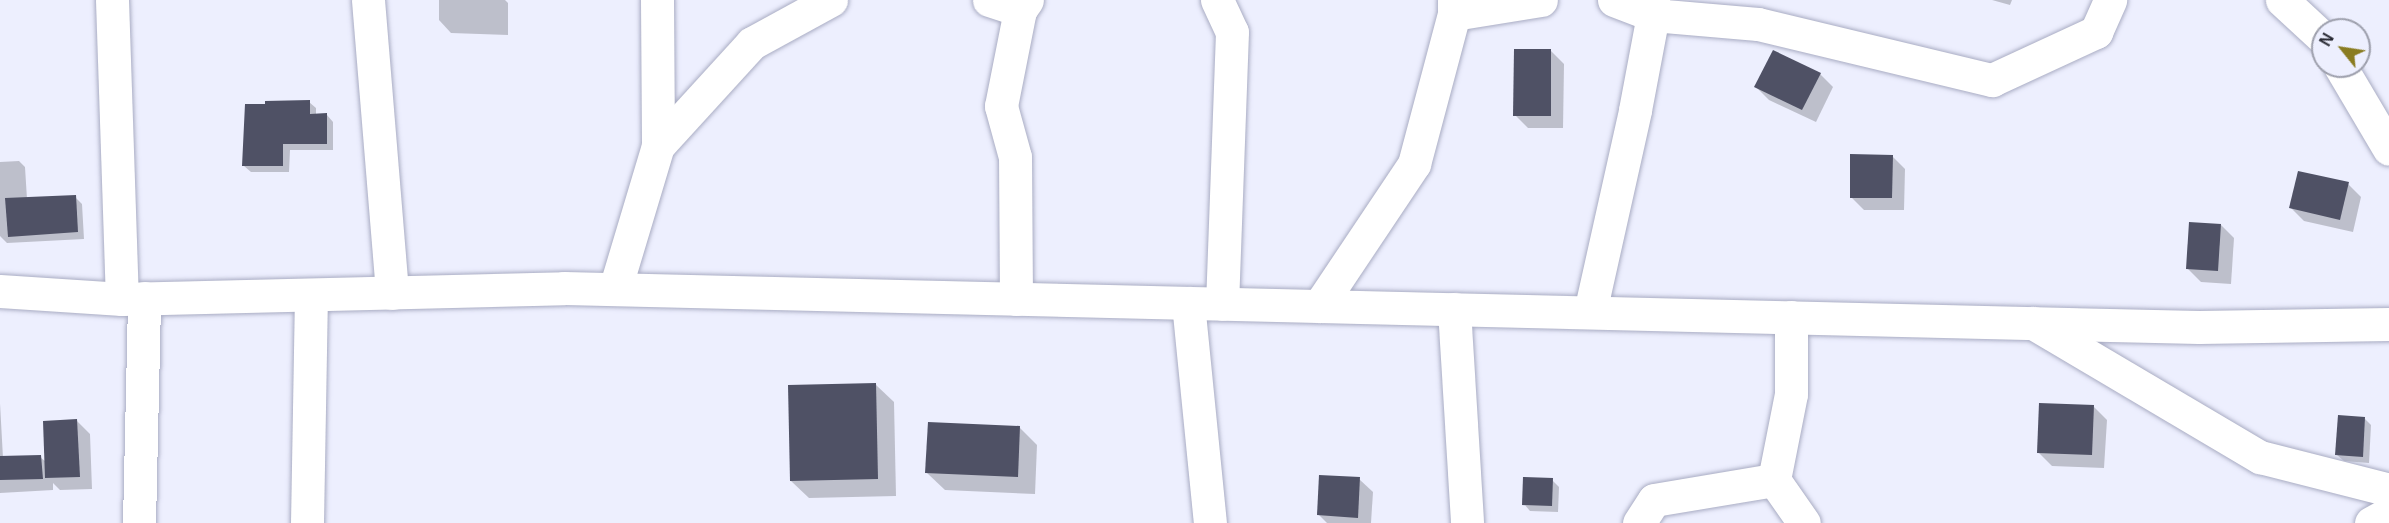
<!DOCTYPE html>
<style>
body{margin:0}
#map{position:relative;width:2389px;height:523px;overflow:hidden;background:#edeffe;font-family:Arial,sans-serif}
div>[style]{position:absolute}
.shadow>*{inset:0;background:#0003}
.building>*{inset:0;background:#4f5165}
.roads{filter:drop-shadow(0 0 2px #a9acc3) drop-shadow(0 0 2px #a9acc3)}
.minor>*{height:33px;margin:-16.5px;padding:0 16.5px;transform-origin:16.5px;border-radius:16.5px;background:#fff}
.major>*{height:33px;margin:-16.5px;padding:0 16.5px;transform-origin:16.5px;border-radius:16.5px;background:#fff}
span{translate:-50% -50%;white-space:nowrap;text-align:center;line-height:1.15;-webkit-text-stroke:6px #edeffe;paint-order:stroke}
.north{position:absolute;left:2311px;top:18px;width:60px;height:60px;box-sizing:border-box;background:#edeffe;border:2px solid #9d9fac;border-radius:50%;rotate:300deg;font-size:16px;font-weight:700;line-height:24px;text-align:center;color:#262730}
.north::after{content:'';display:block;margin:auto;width:21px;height:27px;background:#8a7c21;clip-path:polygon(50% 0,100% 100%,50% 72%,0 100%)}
</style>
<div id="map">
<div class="shadow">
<div style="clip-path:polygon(439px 0,505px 0,508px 3px,508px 35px,451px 33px,439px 20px)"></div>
<div style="clip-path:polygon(1992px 0,2012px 0,2010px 5px)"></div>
<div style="clip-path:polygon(1551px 51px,1564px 64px,1563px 128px,1528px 128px,1515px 115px)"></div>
<div style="clip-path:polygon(1820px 74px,1833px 87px,1816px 122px,1769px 100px,1756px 87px)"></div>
<div style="clip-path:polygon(309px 102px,316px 108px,316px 115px,327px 115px,333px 122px,333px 150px,290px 150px,289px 172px,251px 172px,244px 166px)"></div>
<div style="clip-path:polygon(1892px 156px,1905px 169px,1904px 210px,1864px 210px,1851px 197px)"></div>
<div style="clip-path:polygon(19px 161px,25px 167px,27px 199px,75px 197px,82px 204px,84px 239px,7px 243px,0 236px,0 162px)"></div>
<div style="clip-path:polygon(2348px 184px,2361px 197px,2353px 232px,2304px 221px,2291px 208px)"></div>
<div style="clip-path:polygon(2221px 225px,2234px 238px,2231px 284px,2201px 282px,2188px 269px)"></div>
<div style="clip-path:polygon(876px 385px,894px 402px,896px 496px,809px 498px,791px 481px)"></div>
<div style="clip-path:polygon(0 403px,3px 458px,40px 457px,46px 462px,77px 421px,90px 434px,92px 489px,60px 490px,53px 483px,53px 490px,0 493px)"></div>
<div style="clip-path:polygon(2094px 407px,2107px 420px,2104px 468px,2052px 466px,2039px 453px)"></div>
<div style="clip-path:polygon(2364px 418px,2371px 425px,2369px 463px,2344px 461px,2337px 455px)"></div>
<div style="clip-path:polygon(1019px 427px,1037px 445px,1035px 494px,945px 490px,927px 473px)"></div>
<div style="clip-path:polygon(1359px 479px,1373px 492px,1371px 523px,1327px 523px,1319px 515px)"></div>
<div style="clip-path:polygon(1552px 480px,1559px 487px,1558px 512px,1530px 511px,1524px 504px)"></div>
</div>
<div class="building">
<div style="clip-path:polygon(1514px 49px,1551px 49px,1551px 116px,1513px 116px)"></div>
<div style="clip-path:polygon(1773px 50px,1821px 73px,1802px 110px,1754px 87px)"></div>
<div style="clip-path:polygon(310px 100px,310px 114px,327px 113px,327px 144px,283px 144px,283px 166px,242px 166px,245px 104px,265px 104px,265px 101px)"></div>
<div style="clip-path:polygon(1850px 154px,1893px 155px,1892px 198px,1850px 198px)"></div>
<div style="clip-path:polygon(2298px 171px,2349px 182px,2340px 220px,2289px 208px)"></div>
<div style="clip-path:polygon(76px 195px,78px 232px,8px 237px,5px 198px)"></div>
<div style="clip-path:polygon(2189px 222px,2221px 224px,2218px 271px,2186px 269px)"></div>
<div style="clip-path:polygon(876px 383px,878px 479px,790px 481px,788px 385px)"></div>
<div style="clip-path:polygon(2039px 403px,2094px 405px,2092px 455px,2037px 453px)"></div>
<div style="clip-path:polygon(2338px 415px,2365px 417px,2363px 457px,2335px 455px)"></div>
<div style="clip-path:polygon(77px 419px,80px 477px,45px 478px,43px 421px)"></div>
<div style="clip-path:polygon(928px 422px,1020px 426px,1018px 477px,925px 473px)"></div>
<div style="clip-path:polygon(41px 455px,43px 479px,0 480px,0 456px)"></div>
<div style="clip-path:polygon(1319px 475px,1360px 477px,1358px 518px,1317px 515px)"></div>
<div style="clip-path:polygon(1523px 477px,1553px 478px,1552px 506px,1522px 505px)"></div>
</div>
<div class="roads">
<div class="minor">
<div style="left:112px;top:0;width:299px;rotate:88.1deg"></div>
<div style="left:368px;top:0;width:294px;rotate:85.3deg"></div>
<div style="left:657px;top:0;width:146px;rotate:89.6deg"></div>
<div style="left:989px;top:0;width:33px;rotate:18deg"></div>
<div style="left:1217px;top:0;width:35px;rotate:65deg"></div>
<div style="left:1232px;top:32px;width:272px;rotate:92.1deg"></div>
<div style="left:1614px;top:0;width:42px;rotate:21deg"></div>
<div style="left:1653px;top:15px;width:105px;rotate:4.9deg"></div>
<div style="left:1758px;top:24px;width:241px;rotate:13.5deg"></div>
<div style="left:1992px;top:80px;width:115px;rotate:-24.8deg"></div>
<div style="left:2096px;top:32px;width:35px;rotate:-66deg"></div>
<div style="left:2282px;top:0;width:56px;rotate:42.8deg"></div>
<div style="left:1454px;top:14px;width:88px;rotate:-9.1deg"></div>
<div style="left:2340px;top:66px;width:96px;rotate:59.4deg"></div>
<div style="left:615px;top:289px;width:149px;rotate:-73.3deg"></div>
<div style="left:658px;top:146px;width:139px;rotate:-47.6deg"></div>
<div style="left:752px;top:43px;width:90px;rotate:-28.6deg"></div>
<div style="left:1016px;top:299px;width:142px;rotate:-90.4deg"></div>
<div style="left:1015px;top:157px;width:53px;rotate:-105.4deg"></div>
<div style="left:1001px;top:106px;width:98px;rotate:-78.8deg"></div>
<div style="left:1020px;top:10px;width:12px;rotate:-55deg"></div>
<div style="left:1188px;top:303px;width:221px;rotate:84.3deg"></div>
<div style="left:1319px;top:306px;width:171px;rotate:-56.2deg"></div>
<div style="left:1414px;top:164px;width:155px;rotate:-75.1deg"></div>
<div style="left:1454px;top:14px;width:14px;rotate:-90deg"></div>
<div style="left:1454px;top:309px;width:214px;rotate:86.5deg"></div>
<div style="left:1590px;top:312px;width:207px;rotate:-77.4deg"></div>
<div style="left:1635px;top:110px;width:97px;rotate:-79.3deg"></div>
<div style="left:1653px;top:15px;width:15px;rotate:-90deg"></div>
<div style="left:1791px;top:317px;width:77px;rotate:90deg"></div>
<div style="left:1791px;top:394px;width:88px;rotate:101.2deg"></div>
<div style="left:1774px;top:480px;width:52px;rotate:55.1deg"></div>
<div style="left:2033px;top:323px;width:264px;rotate:30.6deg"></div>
<div style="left:2260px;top:457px;width:133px;rotate:14.3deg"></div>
<div style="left:139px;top:523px;width:225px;rotate:-88.7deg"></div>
<div style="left:307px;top:523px;width:228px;rotate:-89deg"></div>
<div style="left:1639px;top:523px;width:27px;rotate:-57deg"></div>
<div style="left:1654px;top:500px;width:122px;rotate:-9.5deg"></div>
<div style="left:2371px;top:523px;width:21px;rotate:-29deg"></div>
</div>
<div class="major">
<div style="left:0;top:291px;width:122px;rotate:3.8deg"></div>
<div style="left:122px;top:299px;width:442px;rotate:-1.4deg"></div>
<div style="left:564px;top:288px;width:1635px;rotate:1.37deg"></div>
<div style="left:2199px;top:327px;width:190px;rotate:-0.9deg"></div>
</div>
</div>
<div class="north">N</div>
</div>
